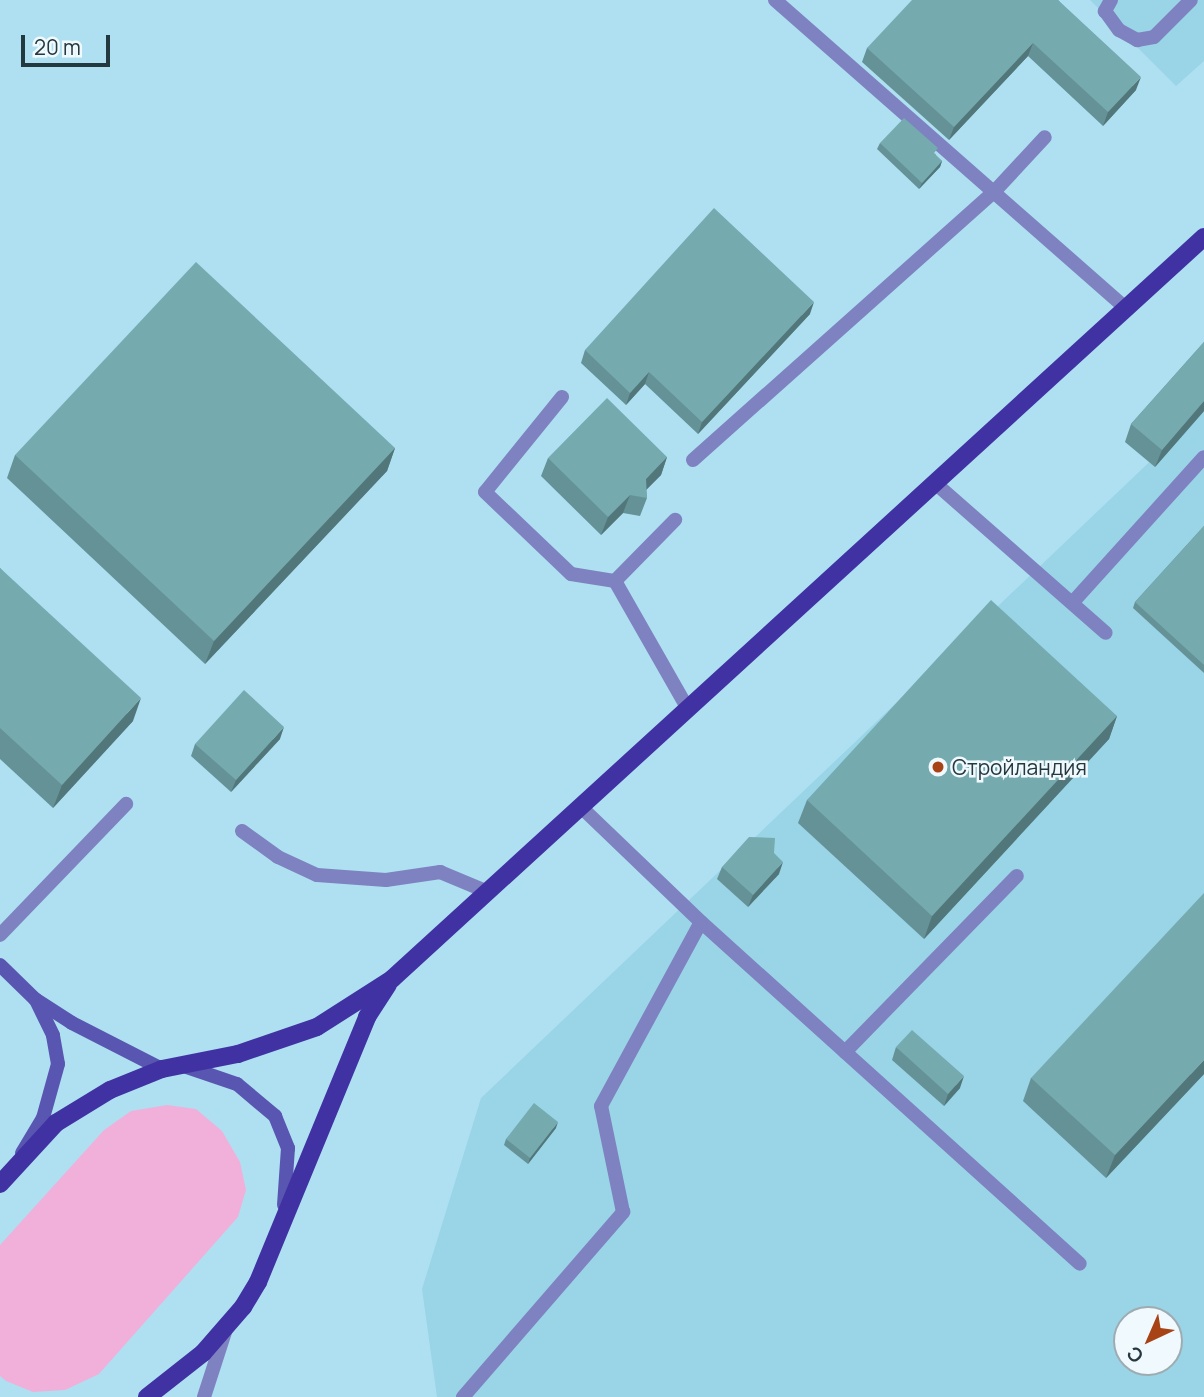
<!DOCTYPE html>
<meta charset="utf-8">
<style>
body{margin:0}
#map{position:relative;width:1204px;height:1397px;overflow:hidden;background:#aee0f1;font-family:Manrope,sans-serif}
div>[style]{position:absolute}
.built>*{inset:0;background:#9ad4e7}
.green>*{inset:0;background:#f1b0d9}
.service>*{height:14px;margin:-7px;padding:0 7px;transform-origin:7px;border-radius:7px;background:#7f82c0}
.tertiary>*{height:14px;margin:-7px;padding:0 7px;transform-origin:7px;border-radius:7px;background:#7f82c0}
.secondary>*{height:14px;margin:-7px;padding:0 7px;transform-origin:7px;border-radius:7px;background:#5956b1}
.primary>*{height:18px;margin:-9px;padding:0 9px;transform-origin:9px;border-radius:9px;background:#4132a4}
.wall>*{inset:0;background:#659296}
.shaded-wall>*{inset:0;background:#52777a}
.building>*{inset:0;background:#75aaae}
.dots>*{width:19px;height:19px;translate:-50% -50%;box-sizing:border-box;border:4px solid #f0f9fd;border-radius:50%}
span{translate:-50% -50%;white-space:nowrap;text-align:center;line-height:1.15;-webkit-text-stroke:5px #f0f9fd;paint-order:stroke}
.poi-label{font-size:21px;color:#24383f}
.left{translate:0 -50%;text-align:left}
.north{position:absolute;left:1113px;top:1306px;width:70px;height:70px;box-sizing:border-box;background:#f0f9fd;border:2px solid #9eacb1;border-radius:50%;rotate:224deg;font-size:19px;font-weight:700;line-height:28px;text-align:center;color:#24383f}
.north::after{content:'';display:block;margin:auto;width:24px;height:32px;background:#a84316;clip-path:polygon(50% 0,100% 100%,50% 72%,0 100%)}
.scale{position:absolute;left:21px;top:35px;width:89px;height:32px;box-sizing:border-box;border:4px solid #24383f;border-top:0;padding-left:9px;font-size:21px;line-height:24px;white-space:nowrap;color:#24383f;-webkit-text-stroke:5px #f0f9fd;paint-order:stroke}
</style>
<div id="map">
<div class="built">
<div style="clip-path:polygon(1090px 0,1204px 0,1204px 61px,1176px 86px)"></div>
<div style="clip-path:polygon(evenodd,1204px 410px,1204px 1397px,437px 1397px,422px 1289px,481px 1098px,1204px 410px,1127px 1320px,1169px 1320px,1169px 1362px,1127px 1362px,1127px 1320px)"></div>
</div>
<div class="green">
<div style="clip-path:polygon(167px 1105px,196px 1109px,222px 1131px,240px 1162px,246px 1190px,238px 1217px,99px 1374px,65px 1390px,33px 1392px,6px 1381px,0 1376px,0 1245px,104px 1130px,131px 1111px)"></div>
</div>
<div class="service">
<div style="left:775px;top:0;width:467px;rotate:41.3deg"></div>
<div style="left:1111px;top:0;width:13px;rotate:119deg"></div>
<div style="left:1105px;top:11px;width:24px;rotate:54deg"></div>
<div style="left:1119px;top:30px;width:21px;rotate:29deg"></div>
<div style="left:1137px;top:40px;width:17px;rotate:-10deg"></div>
<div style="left:1154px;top:37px;width:52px;rotate:-45deg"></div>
<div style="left:562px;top:397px;width:122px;rotate:129deg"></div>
<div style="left:485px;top:492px;width:119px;rotate:43.6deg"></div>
<div style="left:571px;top:574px;width:45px;rotate:9deg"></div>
<div style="left:615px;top:581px;width:147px;rotate:60.3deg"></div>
<div style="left:693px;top:460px;width:402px;rotate:-41.7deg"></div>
<div style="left:993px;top:193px;width:76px;rotate:-47.1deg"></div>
<div style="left:935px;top:483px;width:227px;rotate:41.3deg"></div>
<div style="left:615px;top:581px;width:86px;rotate:-45.5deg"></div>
<div style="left:1073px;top:602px;width:195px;rotate:-47.9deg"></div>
<div style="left:581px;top:807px;width:166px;rotate:43.8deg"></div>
<div style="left:701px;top:922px;width:510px;rotate:42.06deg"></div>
<div style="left:242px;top:831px;width:44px;rotate:35.8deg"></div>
<div style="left:278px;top:857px;width:43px;rotate:24.8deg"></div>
<div style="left:317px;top:875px;width:69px;rotate:4.1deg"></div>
<div style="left:386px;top:880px;width:55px;rotate:-8.4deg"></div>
<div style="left:440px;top:872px;width:52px;rotate:22.6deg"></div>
<div style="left:0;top:935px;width:182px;rotate:-46.1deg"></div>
<div style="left:845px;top:1052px;width:246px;rotate:-45.7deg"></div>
<div style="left:463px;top:1397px;width:245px;rotate:-49.1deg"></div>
<div style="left:623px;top:1212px;width:108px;rotate:-101.7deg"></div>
<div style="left:601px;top:1106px;width:209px;rotate:-61.5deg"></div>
</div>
<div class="tertiary">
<div style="left:204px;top:1397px;width:68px;rotate:-72.1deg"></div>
</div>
<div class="secondary">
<div style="left:0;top:965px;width:49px;rotate:44.2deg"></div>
<div style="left:35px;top:999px;width:44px;rotate:33deg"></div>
<div style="left:72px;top:1023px;width:101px;rotate:27.1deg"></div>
<div style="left:184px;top:1066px;width:56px;rotate:18.8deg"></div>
<div style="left:237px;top:1084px;width:50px;rotate:40.1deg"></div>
<div style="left:275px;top:1116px;width:35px;rotate:68deg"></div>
<div style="left:288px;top:1148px;width:57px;rotate:94deg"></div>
<div style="left:22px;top:1153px;width:41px;rotate:-59deg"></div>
<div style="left:43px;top:1118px;width:56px;rotate:-74.5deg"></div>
<div style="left:58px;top:1064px;width:29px;rotate:-100deg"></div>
<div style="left:53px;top:1035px;width:39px;rotate:-116deg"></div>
</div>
<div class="primary">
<div style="left:0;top:1184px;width:83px;rotate:-47.4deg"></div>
<div style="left:56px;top:1123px;width:63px;rotate:-31.4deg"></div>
<div style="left:110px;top:1090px;width:56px;rotate:-22deg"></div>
<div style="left:162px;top:1069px;width:77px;rotate:-11.2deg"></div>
<div style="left:238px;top:1054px;width:83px;rotate:-18.9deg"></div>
<div style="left:317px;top:1027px;width:89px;rotate:-32.6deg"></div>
<div style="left:392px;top:979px;width:1100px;rotate:-42.42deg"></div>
<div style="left:147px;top:1397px;width:71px;rotate:-38.2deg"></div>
<div style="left:203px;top:1353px;width:61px;rotate:-49deg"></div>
<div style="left:243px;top:1307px;width:29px;rotate:-59deg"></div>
<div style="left:258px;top:1282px;width:287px;rotate:-67.6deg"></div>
<div style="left:367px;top:1017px;width:38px;rotate:-57deg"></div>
</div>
<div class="wall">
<div style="clip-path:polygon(1058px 0,1136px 90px,1103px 126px,1028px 56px,949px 140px,862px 62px,867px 48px)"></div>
<div style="clip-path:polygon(880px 143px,936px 154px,935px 155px,942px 161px,940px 167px,919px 189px,877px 149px)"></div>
<div style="clip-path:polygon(810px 314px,698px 434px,645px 384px,626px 405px,581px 363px,585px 350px)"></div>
<div style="clip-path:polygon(1204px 342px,1204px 411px,1155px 467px,1125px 442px,1131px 424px)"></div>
<div style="clip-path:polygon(395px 448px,387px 471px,205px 664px,7px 478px,15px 455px)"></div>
<div style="clip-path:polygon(667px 457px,661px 475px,646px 490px,647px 498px,640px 516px,623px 513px,601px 535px,541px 476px,548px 458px)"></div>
<div style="clip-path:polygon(1204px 526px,1204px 673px,1133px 608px,1135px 602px)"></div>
<div style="clip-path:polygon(0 568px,133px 721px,53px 808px,0 759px)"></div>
<div style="clip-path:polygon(1117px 716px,1109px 739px,924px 939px,798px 823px,807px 800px)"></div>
<div style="clip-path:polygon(280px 739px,231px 792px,191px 756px,195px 744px)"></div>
<div style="clip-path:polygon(774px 853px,779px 874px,748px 907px,717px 879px,722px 867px)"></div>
<div style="clip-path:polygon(896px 1047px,960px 1088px,944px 1106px,892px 1060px)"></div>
<div style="clip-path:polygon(1204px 1074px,1106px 1178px,1023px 1101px,1031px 1078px)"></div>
<div style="clip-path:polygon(556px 1128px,528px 1164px,504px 1145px,506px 1139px)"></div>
</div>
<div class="shaded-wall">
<div style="clip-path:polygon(1033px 43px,1028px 56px,949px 140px,954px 127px)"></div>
<div style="clip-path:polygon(1141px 77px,1136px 90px,1103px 126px,1108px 112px)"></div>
<div style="clip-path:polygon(942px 161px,940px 167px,919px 189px,922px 183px)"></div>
<div style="clip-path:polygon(814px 302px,810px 314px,698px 434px,702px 422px)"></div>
<div style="clip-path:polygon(649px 372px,645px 384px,626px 405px,630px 393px)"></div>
<div style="clip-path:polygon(1204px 401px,1204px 411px,1155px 467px,1162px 450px)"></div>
<div style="clip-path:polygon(395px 448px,387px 471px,205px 664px,214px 641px)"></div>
<div style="clip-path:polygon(667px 457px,661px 475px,639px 497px,646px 479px)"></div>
<div style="clip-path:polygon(630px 495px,623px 513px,601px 535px,608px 517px)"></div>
<div style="clip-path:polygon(141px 698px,133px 721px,53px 808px,62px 785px)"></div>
<div style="clip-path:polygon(1117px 716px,1109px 739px,924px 939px,932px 916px)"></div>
<div style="clip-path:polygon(284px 727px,280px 739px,231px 792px,236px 780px)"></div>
<div style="clip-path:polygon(783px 862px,779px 874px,748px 907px,753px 895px)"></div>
<div style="clip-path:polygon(1204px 1060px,1204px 1074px,1106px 1178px,1115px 1155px)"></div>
<div style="clip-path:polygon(964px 1076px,960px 1088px,944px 1106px,948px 1094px)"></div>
<div style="clip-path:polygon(558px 1122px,556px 1128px,528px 1164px,530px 1158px)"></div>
</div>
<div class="building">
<div style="clip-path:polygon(912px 0,1058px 0,1141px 77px,1108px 112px,1033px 43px,954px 127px,867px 48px)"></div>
<div style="clip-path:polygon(904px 118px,938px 148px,934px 153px,942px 161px,922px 183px,880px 143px)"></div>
<div style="clip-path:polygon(714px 208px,814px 302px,702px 422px,649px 372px,630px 393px,585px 350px)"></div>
<div style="clip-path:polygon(196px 262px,395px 448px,214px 641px,15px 455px)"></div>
<div style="clip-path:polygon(1204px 342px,1204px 401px,1162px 450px,1131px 424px)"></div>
<div style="clip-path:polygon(607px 398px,667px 457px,646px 479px,647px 498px,630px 495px,608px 517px,548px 458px)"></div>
<div style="clip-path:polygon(1204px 526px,1204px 665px,1135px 602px)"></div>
<div style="clip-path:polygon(0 568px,141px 698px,62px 785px,0 728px)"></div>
<div style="clip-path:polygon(991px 600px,1117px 716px,932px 916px,807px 800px)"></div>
<div style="clip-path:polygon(244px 690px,284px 727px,236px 780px,195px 744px)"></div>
<div style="clip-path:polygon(749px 837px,775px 838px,774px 853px,783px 862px,753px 895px,722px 867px)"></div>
<div style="clip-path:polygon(1204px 893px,1204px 1060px,1115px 1155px,1031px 1078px)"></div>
<div style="clip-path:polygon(912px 1030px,964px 1076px,948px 1094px,896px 1047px)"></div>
<div style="clip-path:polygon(534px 1103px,558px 1122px,530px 1158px,506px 1139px)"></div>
</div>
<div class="dots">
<div style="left:938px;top:767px;background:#a84316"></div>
</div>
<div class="poi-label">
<span class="left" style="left:952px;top:767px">Стройландия</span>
</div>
<div class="north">С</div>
<div class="scale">20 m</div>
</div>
